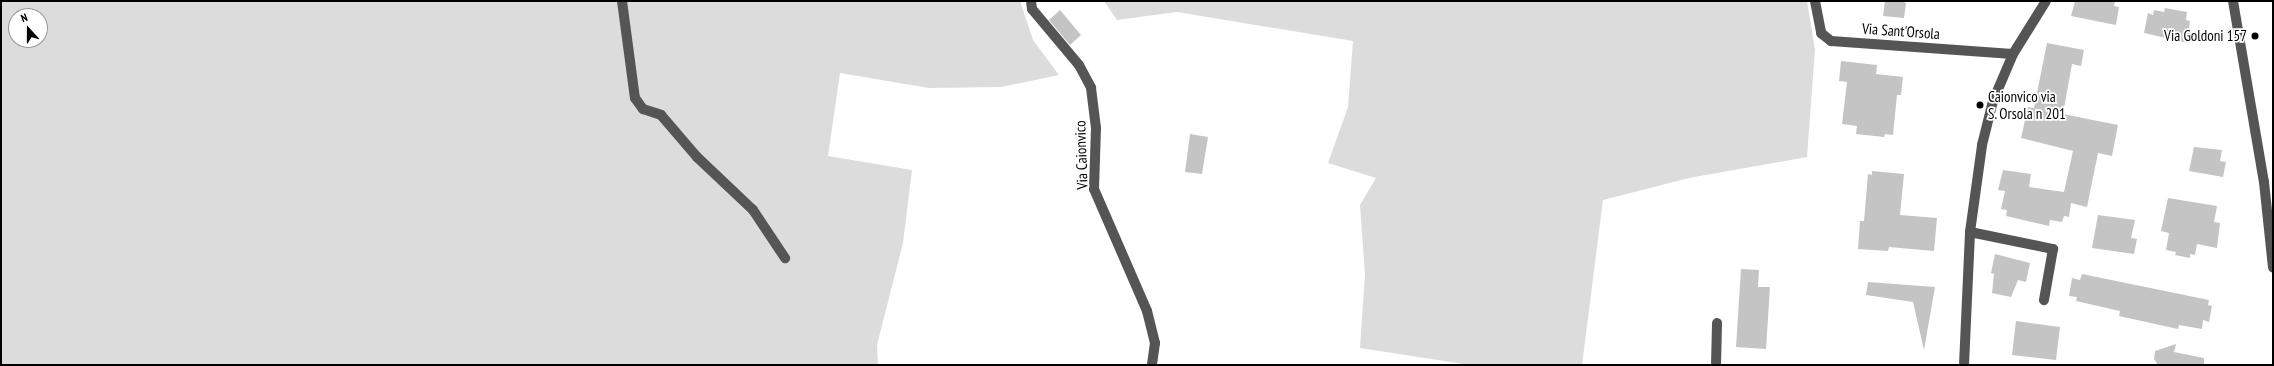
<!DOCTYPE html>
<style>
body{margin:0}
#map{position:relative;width:2274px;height:366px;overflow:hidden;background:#fff;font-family:"PT Sans Narrow",sans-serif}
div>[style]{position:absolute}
.green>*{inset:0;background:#dcdcdc}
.building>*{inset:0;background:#c4c4c4}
.minor>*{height:10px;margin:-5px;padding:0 5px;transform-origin:5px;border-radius:5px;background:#555}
.dots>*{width:11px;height:11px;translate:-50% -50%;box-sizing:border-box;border:2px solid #fff;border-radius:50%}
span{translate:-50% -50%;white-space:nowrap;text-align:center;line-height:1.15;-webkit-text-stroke:3.5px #fff;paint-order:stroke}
.street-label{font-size:15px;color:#000}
.poi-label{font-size:15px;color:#000}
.right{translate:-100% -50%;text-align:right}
.left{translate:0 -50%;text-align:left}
.frame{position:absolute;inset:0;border:2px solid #000;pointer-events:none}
.north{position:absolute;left:8px;top:8px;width:40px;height:40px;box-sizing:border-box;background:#fff;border:1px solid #999;border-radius:50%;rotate:339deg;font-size:11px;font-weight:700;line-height:16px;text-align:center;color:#000}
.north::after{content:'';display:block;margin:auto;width:14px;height:18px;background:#000;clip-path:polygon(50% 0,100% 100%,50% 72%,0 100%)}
</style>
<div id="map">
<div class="green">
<div style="clip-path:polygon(evenodd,1px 1px,1020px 1px,1033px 40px,1059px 75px,1001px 87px,929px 88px,840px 73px,828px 156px,912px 170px,903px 243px,877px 345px,878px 365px,1px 365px,1px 1px,16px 16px,40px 16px,40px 40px,16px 40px,16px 16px)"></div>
<div style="clip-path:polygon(1104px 1px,1807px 1px,1815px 50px,1807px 157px,1689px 178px,1603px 200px,1582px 365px,1470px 365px,1360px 348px,1365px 274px,1360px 205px,1376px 178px,1328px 163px,1348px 107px,1353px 41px,1177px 12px,1117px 20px)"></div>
</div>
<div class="building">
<div style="clip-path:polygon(1885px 1px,1904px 1px,1906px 4px,1904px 18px,1883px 16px)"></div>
<div style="clip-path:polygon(2075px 1px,2115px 1px,2114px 6px,2119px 7px,2116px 25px,2071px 16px)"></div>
<div style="clip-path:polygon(2165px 8px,2187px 12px,2186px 20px,2190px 21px,2189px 28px,2191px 29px,2188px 43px,2144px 33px,2148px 13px,2153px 15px,2154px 10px,2164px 12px)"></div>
<div style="clip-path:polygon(1060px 10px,1081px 35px,1070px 45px,1049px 20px)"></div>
<div style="clip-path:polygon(2047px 43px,2084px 50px,2081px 66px,2072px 64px,2063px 114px,2118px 125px,2112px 156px,2098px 153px,2087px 207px,2071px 203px,2069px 217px,2064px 216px,2062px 222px,2050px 220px,2049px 226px,2006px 216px,2007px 210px,2001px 209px,2005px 191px,1998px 190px,2003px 170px,2031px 174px,2029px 187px,2064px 192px,2073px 151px,2021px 138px,2028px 107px,2034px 108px)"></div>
<div style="clip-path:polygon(1841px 61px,1877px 65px,1876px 74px,1903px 77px,1901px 95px,1897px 95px,1893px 135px,1885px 134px,1884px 137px,1856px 134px,1857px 126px,1842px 124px,1847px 82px,1839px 81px)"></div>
<div style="clip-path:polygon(1190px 134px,1208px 137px,1202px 174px,1185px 172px)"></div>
<div style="clip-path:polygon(2194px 147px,2222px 150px,2220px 161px,2226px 162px,2223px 177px,2189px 171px)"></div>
<div style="clip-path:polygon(1872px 171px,1904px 174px,1900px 215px,1937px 218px,1934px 251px,1889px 247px,1888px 251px,1858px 249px,1860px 221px,1864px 221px,1868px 174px,1872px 175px)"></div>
<div style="clip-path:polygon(2168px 198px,2217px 206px,2214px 222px,2220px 223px,2217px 248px,2197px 244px,2195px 255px,2190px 254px,2190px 258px,2175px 255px,2176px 252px,2166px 250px,2169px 233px,2161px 231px)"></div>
<div style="clip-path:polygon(2098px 215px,2135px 220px,2131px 238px,2137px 239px,2134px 254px,2092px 248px)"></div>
<div style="clip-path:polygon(1995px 254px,2030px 263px,2026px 282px,2018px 280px,2011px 297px,1992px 293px,1994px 274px,1991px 273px)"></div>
<div style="clip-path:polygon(1741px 269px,1759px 270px,1758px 287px,1770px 287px,1766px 349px,1736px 347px)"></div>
<div style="clip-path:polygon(2082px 274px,2209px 300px,2208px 305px,2212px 306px,2209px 322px,2203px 320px,2202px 329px,2179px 325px,2178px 329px,2119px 316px,2120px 311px,2076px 301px,2077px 297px,2069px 296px,2072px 278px,2080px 280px)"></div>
<div style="clip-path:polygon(1868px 282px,1935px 287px,1924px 350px,1913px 302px,1866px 295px)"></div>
<div style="clip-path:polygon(2016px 321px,2060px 327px,2056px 360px,2012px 355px)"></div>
<div style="clip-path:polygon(2176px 344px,2174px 352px,2204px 358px,2204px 365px,2158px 365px,2154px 359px,2155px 351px)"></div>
</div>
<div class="minor">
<div style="left:622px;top:1px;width:98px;rotate:82.4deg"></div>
<div style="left:635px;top:98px;width:14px;rotate:54deg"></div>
<div style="left:643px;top:109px;width:19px;rotate:18deg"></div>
<div style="left:661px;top:115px;width:55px;rotate:49.4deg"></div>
<div style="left:697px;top:157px;width:77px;rotate:43.4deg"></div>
<div style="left:753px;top:210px;width:58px;rotate:56.3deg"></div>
<div style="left:1031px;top:1px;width:8px;rotate:83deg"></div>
<div style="left:1032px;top:9px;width:73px;rotate:50deg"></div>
<div style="left:1079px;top:65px;width:26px;rotate:62deg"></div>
<div style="left:1091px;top:88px;width:40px;rotate:82.9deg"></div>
<div style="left:1096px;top:128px;width:61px;rotate:91.9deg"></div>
<div style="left:1094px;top:189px;width:133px;rotate:66.5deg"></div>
<div style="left:1147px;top:311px;width:33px;rotate:76deg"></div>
<div style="left:1155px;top:343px;width:22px;rotate:98deg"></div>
<div style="left:1815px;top:1px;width:33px;rotate:79deg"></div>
<div style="left:1821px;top:33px;width:13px;rotate:39deg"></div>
<div style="left:1831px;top:41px;width:182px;rotate:4.1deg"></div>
<div style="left:2233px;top:1px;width:184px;rotate:80.3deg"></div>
<div style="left:2264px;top:182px;width:86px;rotate:84deg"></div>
<div style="left:1970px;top:232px;width:85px;rotate:11.6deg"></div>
<div style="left:2053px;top:249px;width:52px;rotate:100deg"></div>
<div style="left:1716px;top:365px;width:42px;rotate:-88.6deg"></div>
<div style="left:1964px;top:365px;width:133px;rotate:-87.4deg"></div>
<div style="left:1970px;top:232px;width:88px;rotate:-82.1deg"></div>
<div style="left:1982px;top:145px;width:45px;rotate:-76deg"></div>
<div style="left:1993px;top:101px;width:51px;rotate:-66.9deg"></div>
<div style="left:2013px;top:54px;width:62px;rotate:-58.1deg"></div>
</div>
<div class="dots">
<div style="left:2255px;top:36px;background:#000"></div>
<div style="left:1980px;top:105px;background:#000"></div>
</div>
<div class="street-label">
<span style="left:1901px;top:31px;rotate:4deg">Via Sant'Orsola</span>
<span style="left:1081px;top:155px;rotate:-92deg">Via Caionvico</span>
</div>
<div class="poi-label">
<span class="right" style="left:2247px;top:36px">Via Goldoni 157</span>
<span class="left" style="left:1988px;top:105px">Caionvico via<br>S. Orsola n 201</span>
</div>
<div class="frame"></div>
<div class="north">N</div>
</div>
